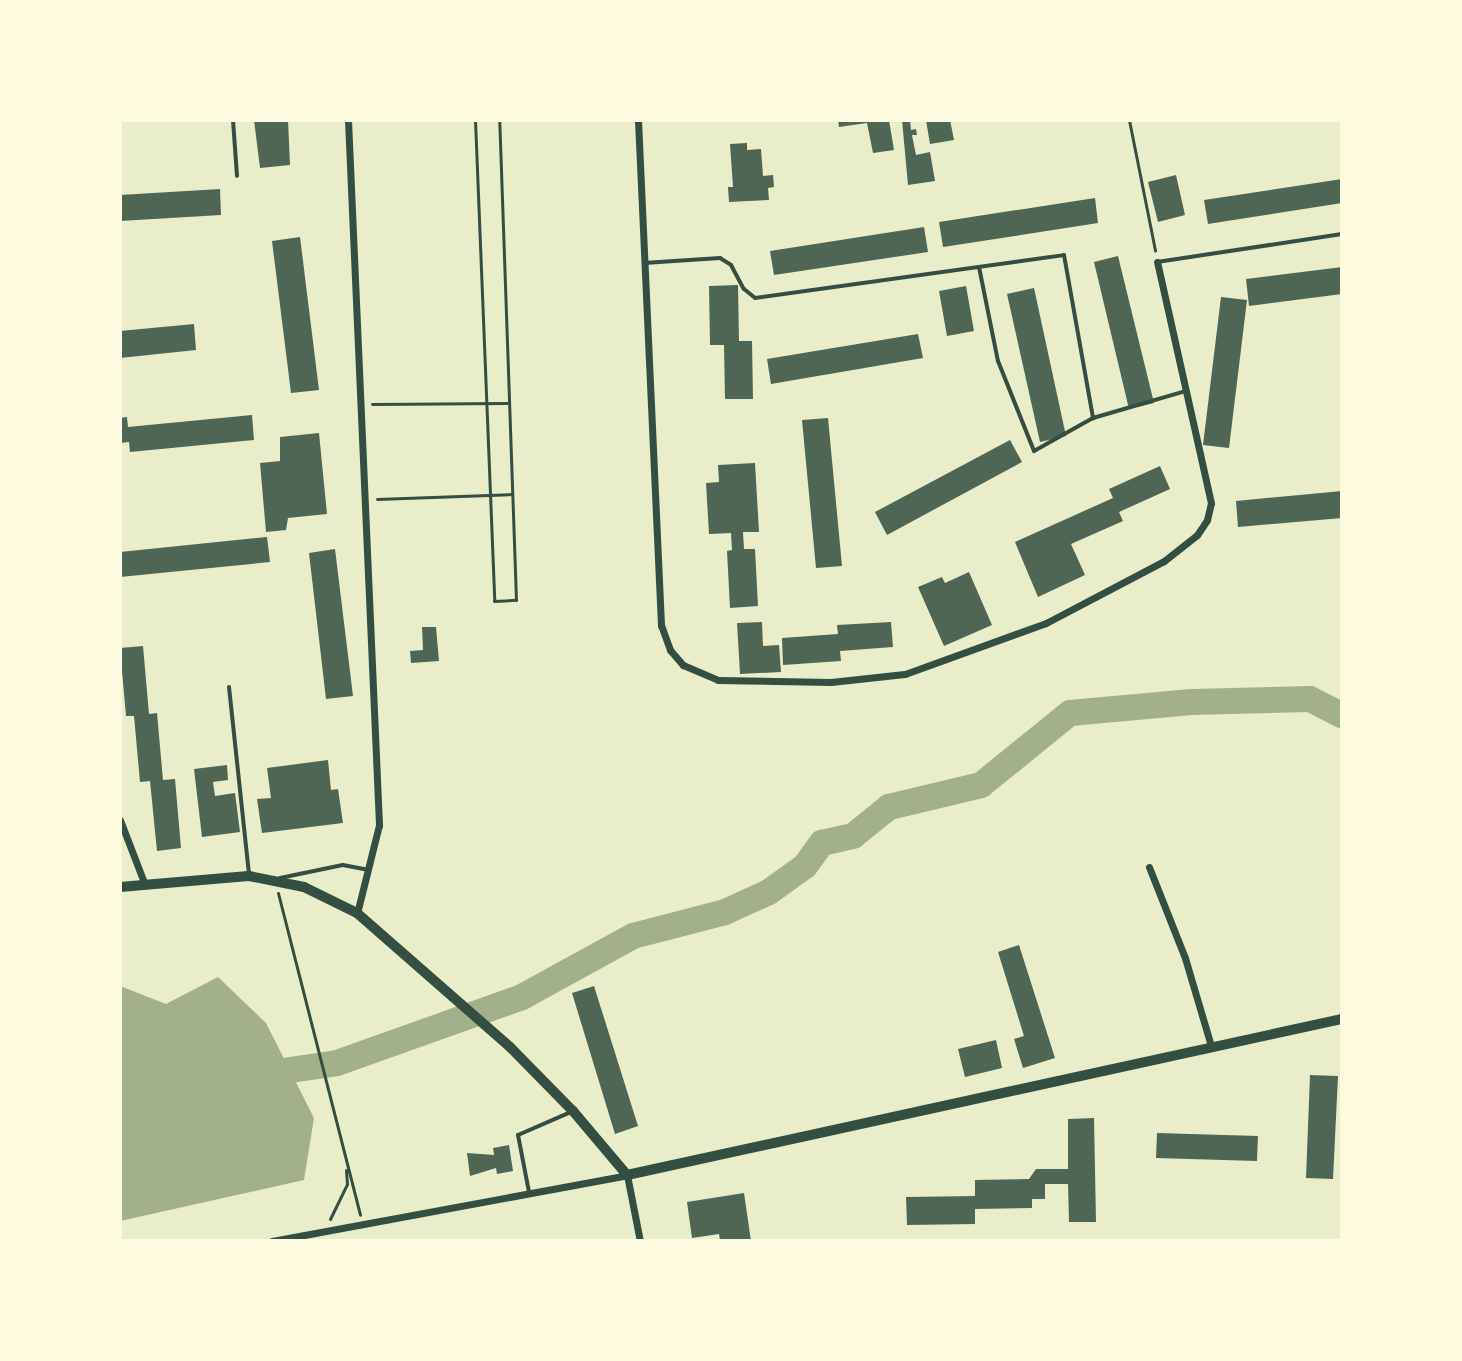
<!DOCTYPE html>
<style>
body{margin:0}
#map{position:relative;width:1462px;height:1361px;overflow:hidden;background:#e9edc9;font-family:"Source Sans 3",sans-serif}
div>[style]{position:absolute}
.water>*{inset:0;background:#a3b18a}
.river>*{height:26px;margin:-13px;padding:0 13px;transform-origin:13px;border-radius:13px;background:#a3b18a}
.building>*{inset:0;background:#4f6655}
.path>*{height:3px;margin:-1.5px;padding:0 1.5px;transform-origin:1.5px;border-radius:1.5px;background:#344e41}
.service>*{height:4px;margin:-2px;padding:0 2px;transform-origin:2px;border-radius:2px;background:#344e41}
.minor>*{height:7px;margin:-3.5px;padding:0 3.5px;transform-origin:3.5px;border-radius:3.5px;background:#344e41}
.secondary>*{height:10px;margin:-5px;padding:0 5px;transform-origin:5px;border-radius:5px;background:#344e41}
span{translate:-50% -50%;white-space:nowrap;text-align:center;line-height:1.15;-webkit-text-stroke:6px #fefae0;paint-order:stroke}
.frame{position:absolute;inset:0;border:122px solid #fefae0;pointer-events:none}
</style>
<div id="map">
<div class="water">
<div style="clip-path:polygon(218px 977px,266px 1023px,314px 1118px,304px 1180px,120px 1221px,120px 986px,166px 1004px)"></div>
</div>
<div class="river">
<div style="left:256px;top:1075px;width:82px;rotate:-8.4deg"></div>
<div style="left:337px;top:1063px;width:196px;rotate:-19.6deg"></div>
<div style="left:522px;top:997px;width:127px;rotate:-28.8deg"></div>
<div style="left:633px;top:936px;width:95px;rotate:-14.6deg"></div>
<div style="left:725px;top:912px;width:48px;rotate:-24.4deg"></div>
<div style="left:769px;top:892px;width:44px;rotate:-35.8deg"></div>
<div style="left:805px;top:866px;width:29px;rotate:-54deg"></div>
<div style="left:822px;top:843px;width:32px;rotate:-13deg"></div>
<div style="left:853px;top:836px;width:46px;rotate:-38.9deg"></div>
<div style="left:889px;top:807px;width:95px;rotate:-13.4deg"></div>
<div style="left:981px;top:785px;width:114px;rotate:-39deg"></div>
<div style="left:1070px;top:713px;width:122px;rotate:-5.2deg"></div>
<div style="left:1192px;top:702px;width:118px;rotate:-1.5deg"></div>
<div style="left:1310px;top:699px;width:36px;rotate:27deg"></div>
</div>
<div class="building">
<div style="clip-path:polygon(254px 120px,288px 120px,290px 165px,260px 168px)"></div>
<div style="clip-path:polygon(838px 120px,889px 120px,894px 150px,873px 153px,867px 123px,839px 127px)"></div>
<div style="clip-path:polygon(902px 120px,910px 120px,911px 130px,916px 129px,917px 135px,912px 135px,916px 155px,930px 152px,935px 181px,908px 185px)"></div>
<div style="clip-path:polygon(926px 120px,950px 120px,954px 140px,930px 144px)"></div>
<div style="clip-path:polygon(747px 143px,747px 150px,761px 149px,763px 176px,773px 175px,774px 187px,768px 188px,769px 200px,729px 202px,728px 187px,733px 187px,730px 144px)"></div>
<div style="clip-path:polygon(1176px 175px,1185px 215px,1158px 222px,1148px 182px)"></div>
<div style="clip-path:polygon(1342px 179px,1342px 203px,1208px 224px,1204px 200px)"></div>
<div style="clip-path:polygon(220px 189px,221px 215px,120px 221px,120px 195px)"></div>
<div style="clip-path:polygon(1095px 198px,1098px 223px,943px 247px,939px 222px)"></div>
<div style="clip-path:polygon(924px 227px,928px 252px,774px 275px,770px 251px)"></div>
<div style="clip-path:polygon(300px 237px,319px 390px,291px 393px,272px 241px)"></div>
<div style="clip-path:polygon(1118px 256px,1154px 403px,1129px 409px,1094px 262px)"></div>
<div style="clip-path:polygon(1342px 267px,1342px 294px,1249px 306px,1246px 279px)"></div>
<div style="clip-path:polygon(738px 285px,739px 341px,752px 341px,753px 399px,725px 399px,724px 345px,710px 345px,709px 286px)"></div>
<div style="clip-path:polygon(966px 286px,974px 331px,947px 336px,939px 291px)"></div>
<div style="clip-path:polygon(1034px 288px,1066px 436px,1040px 442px,1007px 294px)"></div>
<div style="clip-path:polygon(1221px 297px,1247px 300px,1229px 448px,1203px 445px)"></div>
<div style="clip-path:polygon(194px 324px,196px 350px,120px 358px,120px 331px)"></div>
<div style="clip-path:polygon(918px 334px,923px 358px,771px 384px,767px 359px)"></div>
<div style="clip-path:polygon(252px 415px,254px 440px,130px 452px,129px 442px,120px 443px,120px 418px,127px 417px,128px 427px)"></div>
<div style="clip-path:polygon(828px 418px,842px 566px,816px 568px,802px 420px)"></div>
<div style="clip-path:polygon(319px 433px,327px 514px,288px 518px,286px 530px,266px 532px,260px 463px,280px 461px,280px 437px)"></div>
<div style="clip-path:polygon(1010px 440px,1022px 462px,887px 535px,875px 512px)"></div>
<div style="clip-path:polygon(755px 463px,759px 532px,743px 532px,744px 549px,755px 549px,758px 606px,730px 608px,727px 551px,732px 550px,731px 533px,709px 534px,706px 483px,719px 482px,718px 465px)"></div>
<div style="clip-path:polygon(1160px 466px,1170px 489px,1119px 512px,1123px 521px,1071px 544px,1085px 575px,1038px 597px,1015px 542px,1113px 498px,1109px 489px)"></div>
<div style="clip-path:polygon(1342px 491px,1342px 518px,1238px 527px,1236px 501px)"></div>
<div style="clip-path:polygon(267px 537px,270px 562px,120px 577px,120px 552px)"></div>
<div style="clip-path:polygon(335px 549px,353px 696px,326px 699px,309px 553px)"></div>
<div style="clip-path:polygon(969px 572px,992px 625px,944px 646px,918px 587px,942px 577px,945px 583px)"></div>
<div style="clip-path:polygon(762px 622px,763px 646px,779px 645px,781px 672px,740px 674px,737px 623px)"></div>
<div style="clip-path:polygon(891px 622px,893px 647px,840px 651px,841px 661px,783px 665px,782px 638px,838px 634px,837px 625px)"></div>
<div style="clip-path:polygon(422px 627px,436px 627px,439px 661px,411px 663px,410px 651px,423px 650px)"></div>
<div style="clip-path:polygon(143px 646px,149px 714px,157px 713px,163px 780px,175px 779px,181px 848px,157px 851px,150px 781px,140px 782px,134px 716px,126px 716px,120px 648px)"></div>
<div style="clip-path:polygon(328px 760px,331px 790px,338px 789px,343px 823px,262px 833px,257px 799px,271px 798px,267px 768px)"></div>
<div style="clip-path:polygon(227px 765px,228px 780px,213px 782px,215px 796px,235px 793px,240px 832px,202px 837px,194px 769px)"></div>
<div style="clip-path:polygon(1019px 945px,1055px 1058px,1023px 1068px,1014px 1039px,1024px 1036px,998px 952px)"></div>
<div style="clip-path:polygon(594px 986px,638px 1126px,615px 1134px,572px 993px)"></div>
<div style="clip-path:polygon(996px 1040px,1002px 1068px,965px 1077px,958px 1049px)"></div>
<div style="clip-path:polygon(1310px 1075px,1338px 1076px,1333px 1179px,1306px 1178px)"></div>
<div style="clip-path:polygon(1094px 1118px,1096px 1222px,1069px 1222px,1068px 1184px,1045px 1184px,1045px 1199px,1032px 1199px,1032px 1208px,975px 1209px,975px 1224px,907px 1225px,906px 1197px,975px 1196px,975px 1180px,1029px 1179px,1036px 1169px,1068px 1169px,1068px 1119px)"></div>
<div style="clip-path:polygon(1157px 1133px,1258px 1136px,1257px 1161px,1156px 1158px)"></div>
<div style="clip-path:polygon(509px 1145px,513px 1171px,497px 1174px,496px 1168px,470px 1176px,467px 1153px,494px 1155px,493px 1148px)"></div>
<div style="clip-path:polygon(744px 1193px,751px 1241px,720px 1241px,719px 1234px,692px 1238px,687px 1202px)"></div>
</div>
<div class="path">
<div style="left:475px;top:120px;width:481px;rotate:87.7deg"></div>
<div style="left:494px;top:601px;width:22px;rotate:-3deg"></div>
<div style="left:516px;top:600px;width:480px;rotate:-92deg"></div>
<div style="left:1129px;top:120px;width:133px;rotate:78.7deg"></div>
<div style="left:372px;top:404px;width:135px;rotate:-0.4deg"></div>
<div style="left:377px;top:499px;width:135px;rotate:-2.1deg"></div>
<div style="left:278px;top:893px;width:332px;rotate:75.7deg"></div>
<div style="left:330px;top:1219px;width:39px;rotate:-64deg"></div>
<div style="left:347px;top:1184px;width:14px;rotate:-94deg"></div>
</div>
<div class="service">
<div style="left:233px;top:120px;width:56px;rotate:85.9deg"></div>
<div style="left:1157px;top:262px;width:187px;rotate:-8.6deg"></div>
<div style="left:644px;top:263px;width:76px;rotate:-3.8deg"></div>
<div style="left:720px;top:258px;width:13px;rotate:32deg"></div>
<div style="left:731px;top:265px;width:27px;rotate:62deg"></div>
<div style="left:744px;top:289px;width:14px;rotate:39deg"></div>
<div style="left:755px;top:298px;width:312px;rotate:-7.9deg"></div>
<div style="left:1064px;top:255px;width:166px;rotate:79.9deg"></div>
<div style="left:1093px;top:418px;width:97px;rotate:-16.2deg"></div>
<div style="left:979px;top:267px;width:96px;rotate:78.6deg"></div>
<div style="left:998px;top:361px;width:97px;rotate:68.2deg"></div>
<div style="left:1034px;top:451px;width:68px;rotate:-29.2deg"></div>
<div style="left:229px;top:687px;width:188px;rotate:83.9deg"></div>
<div style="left:280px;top:878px;width:64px;rotate:-11.7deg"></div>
<div style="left:343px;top:865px;width:25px;rotate:11deg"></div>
<div style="left:529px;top:1192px;width:58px;rotate:-100.9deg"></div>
<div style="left:518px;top:1135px;width:58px;rotate:-23.5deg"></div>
</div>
<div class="minor">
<div style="left:348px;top:120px;width:706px;rotate:87.48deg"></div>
<div style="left:379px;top:825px;width:91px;rotate:104deg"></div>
<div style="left:638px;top:120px;width:506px;rotate:87.39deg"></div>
<div style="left:661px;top:625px;width:27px;rotate:70deg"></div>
<div style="left:670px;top:650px;width:20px;rotate:49deg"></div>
<div style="left:683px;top:665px;width:38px;rotate:23deg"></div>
<div style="left:718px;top:680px;width:113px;rotate:1deg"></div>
<div style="left:831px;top:682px;width:74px;rotate:-6.2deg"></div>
<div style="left:905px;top:674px;width:150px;rotate:-19.9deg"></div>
<div style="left:1046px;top:623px;width:133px;rotate:-27.7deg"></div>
<div style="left:1164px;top:561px;width:42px;rotate:-38.2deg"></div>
<div style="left:1197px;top:535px;width:18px;rotate:-56deg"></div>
<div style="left:1207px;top:520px;width:17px;rotate:-77deg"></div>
<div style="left:1211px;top:503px;width:247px;rotate:-102.6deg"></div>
<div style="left:120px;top:820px;width:70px;rotate:69deg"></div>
<div style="left:1149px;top:867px;width:98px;rotate:68.4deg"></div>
<div style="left:1185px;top:958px;width:92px;rotate:73.5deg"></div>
<div style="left:272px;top:1241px;width:361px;rotate:-10.5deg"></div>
<div style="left:627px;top:1175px;width:67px;rotate:78.9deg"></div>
</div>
<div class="secondary">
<div style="left:120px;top:887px;width:129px;rotate:-4.9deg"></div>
<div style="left:249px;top:876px;width:56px;rotate:11.3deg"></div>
<div style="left:304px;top:887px;width:59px;rotate:26.1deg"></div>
<div style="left:357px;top:913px;width:203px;rotate:41.2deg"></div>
<div style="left:510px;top:1047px;width:90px;rotate:45.5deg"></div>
<div style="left:573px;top:1111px;width:84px;rotate:49.8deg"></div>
<div style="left:627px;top:1175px;width:732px;rotate:-12.31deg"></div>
</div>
<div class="frame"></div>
</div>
